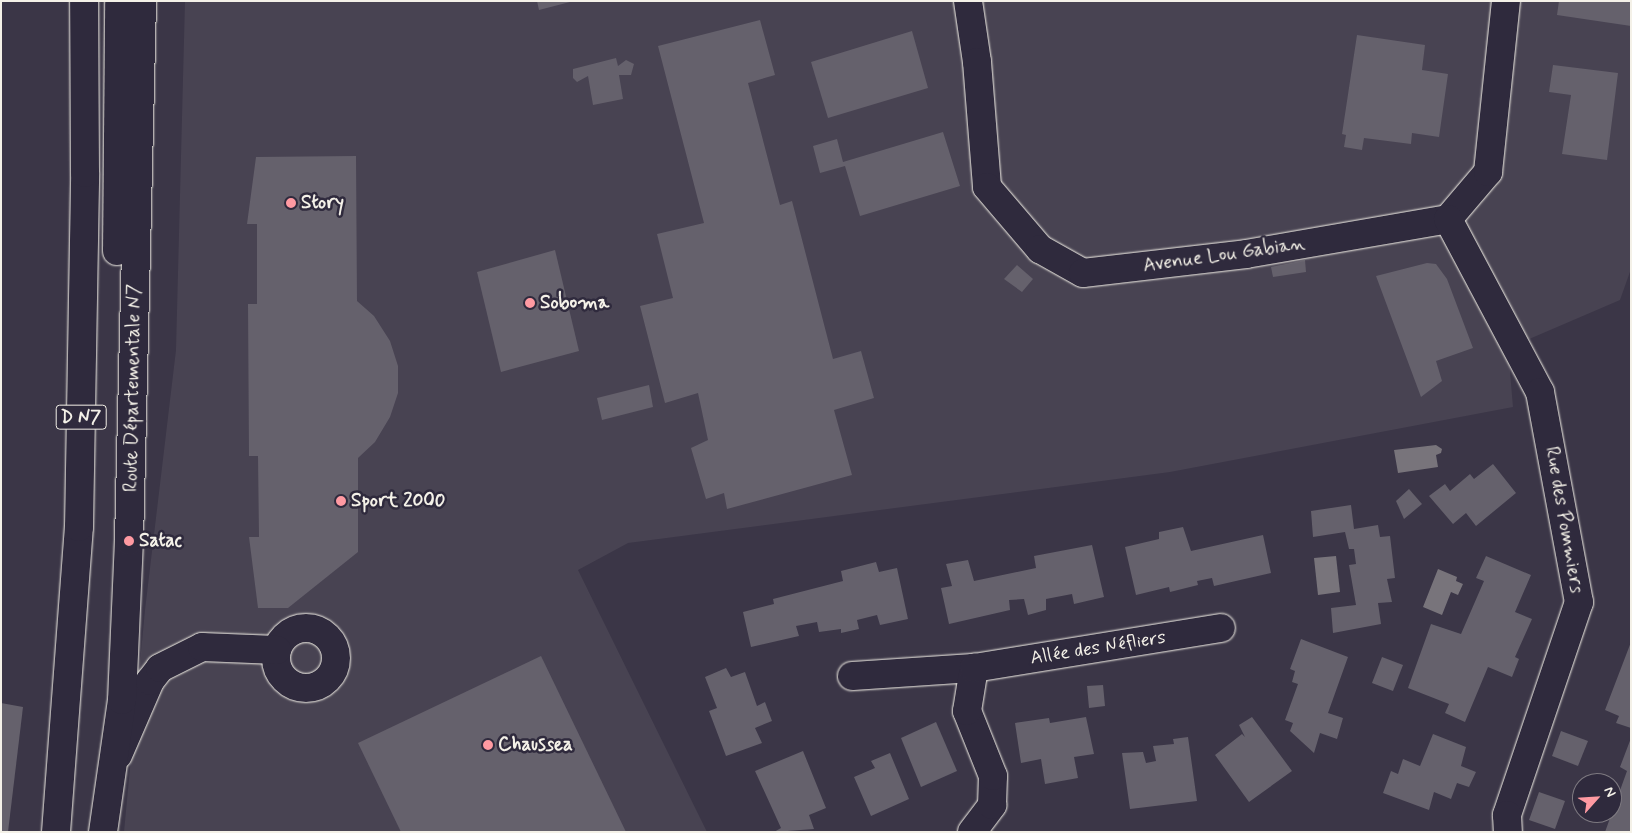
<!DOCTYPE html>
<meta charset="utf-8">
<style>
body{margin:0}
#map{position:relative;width:1632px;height:833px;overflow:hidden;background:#3b3647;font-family:Mynerve,sans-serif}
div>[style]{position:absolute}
.built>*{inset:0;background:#484352}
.water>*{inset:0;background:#78747b}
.building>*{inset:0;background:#65616c}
.roads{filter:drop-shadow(0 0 1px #f4f1e8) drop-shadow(0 0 1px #f4f1e8)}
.minor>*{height:28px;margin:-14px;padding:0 14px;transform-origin:14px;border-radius:14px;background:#2f2a3d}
.minor>.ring{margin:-14px;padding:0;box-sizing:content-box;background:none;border:28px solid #2f2a3d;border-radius:50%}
.major>*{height:28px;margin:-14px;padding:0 14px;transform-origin:14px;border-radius:14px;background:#2f2a3d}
.dots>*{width:14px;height:14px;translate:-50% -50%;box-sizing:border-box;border:2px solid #2f2a3d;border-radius:50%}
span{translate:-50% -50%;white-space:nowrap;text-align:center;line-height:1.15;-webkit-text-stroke:5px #2f2a3d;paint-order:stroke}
.shield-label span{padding:1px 4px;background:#2f2a3d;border:1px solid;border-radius:4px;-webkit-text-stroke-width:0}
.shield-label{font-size:18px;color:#f4f1e8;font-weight:700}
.poi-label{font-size:19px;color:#f4f1e8;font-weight:700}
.left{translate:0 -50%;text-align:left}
.street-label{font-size:19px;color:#f4f1e8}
.frame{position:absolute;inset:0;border:2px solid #f4f1e8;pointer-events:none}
.north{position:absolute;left:1572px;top:773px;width:50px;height:50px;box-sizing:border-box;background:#2f2a3d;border:1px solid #7e7a81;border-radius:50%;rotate:64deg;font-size:14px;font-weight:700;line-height:20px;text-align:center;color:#f4f1e8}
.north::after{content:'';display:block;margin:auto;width:18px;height:22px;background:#ff9aa2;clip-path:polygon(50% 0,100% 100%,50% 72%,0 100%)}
</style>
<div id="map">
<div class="built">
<div style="clip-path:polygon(185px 1px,1631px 1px,1631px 269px,1620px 300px,1508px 348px,1513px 407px,1170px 472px,628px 543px,578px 570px,707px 832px,124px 832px,145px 610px,176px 350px)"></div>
</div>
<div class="water">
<div style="clip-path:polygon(1436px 445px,1442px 449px,1441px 453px,1436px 455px,1438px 467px,1398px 473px,1394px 450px)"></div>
<div style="clip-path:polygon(1336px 556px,1340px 592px,1318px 595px,1314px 558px)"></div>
<div style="clip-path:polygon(1438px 569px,1457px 577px,1456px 581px,1463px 584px,1458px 595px,1451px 592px,1442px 615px,1423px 607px)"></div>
</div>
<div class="building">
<div style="clip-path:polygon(537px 1px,570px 1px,570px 2px,539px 10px)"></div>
<div style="clip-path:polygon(1559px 1px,1631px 1px,1631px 26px,1557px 15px)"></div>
<div style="clip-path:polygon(760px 20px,775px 75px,748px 83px,780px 205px,792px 201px,833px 359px,861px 351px,874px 398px,834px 410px,852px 475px,727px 509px,724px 493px,706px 499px,691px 448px,708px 440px,698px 393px,665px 403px,640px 306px,673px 298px,657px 234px,704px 223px,658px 46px)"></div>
<div style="clip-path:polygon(912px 31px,928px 88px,828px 118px,811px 62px)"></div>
<div style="clip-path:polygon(1357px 35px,1425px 45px,1422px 70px,1448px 74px,1439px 137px,1412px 133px,1411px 144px,1364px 138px,1362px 150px,1344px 147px,1346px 135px,1342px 134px)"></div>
<div style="clip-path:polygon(616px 58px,618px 66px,626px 60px,634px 64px,631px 75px,619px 75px,623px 99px,593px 105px,588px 76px,577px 82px,573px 78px,573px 69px)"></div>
<div style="clip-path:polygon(1553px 65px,1618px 73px,1607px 160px,1562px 154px,1571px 95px,1549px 92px)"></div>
<div style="clip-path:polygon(943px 132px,960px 186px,860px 216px,845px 166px,820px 173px,813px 146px,837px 139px,843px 162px)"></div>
<div style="clip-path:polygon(356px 156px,357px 301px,374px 316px,390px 341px,398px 366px,398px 393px,390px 417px,375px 442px,358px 458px,358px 552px,288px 608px,258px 608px,249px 537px,259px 537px,258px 456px,249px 456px,248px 304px,257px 304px,257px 224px,247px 224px,256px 157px)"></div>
<div style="clip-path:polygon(555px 250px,579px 351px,501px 372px,477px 272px)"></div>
<div style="clip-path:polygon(1305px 260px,1306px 272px,1273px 277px,1271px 267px)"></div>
<div style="clip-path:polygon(1427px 263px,1436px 264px,1447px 279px,1473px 348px,1436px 361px,1442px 381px,1421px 397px,1376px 276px)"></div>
<div style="clip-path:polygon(1017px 265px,1033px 279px,1022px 292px,1004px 279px)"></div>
<div style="clip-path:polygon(649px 385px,653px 407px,602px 420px,597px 398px)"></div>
<div style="clip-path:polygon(1493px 464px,1516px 493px,1476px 526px,1466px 513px,1453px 524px,1429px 496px,1445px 484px,1450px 491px,1470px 474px,1474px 479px)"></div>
<div style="clip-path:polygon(1409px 489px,1422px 504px,1404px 519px,1396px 501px)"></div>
<div style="clip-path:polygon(1351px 505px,1354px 529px,1378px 525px,1380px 537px,1390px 536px,1395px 578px,1387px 579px,1392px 602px,1378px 603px,1381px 624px,1333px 633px,1331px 608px,1356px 605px,1349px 565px,1356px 564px,1354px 549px,1349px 549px,1345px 532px,1313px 537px,1311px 511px)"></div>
<div style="clip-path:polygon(1183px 527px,1191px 551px,1263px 535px,1271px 573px,1214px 586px,1212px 578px,1197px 581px,1198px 585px,1170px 592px,1169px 587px,1136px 595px,1125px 547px,1159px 539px,1159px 532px)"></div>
<div style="clip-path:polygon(1092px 545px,1104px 597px,1074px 604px,1072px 594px,1046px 599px,1046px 610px,1028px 615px,1024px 599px,1009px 600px,1010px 610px,949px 624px,941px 588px,952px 586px,946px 564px,968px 560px,974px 581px,1036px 568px,1034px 556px)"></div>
<div style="clip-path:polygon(1486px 556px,1531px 575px,1515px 612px,1532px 619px,1515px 657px,1519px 659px,1512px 677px,1488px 667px,1465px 722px,1445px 713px,1449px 704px,1408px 688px,1431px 624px,1461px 634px,1484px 581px,1476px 578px)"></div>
<div style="clip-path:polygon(876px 562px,879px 572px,897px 568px,908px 619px,880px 625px,877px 615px,857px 620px,859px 629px,841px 633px,841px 629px,819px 632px,817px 622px,796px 626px,799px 636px,751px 647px,743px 612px,774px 604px,773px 599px,843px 581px,841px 571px)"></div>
<div style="clip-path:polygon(1301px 639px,1348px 657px,1328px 713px,1343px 718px,1337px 739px,1320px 733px,1314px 753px,1290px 731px,1293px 723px,1285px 720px,1298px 684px,1292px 682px,1295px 671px,1290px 669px)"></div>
<div style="clip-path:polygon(1631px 642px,1631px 728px,1616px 723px,1619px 716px,1605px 710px)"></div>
<div style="clip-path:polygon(541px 656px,626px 832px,401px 832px,358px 743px)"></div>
<div style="clip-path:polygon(1382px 657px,1403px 665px,1393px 691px,1372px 683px)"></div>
<div style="clip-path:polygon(726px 668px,731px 677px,745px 672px,757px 706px,765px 702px,772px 721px,755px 728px,762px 743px,726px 756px,709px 711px,717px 708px,705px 677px)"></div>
<div style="clip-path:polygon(1103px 685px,1105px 706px,1089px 708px,1087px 686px)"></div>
<div style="clip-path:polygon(1px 703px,23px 707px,8px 832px,1px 832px)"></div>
<div style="clip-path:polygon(1086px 717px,1094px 754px,1074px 757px,1078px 778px,1045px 784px,1041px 759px,1021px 763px,1015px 723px,1049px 718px,1050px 723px)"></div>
<div style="clip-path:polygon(1252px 717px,1292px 771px,1249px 802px,1215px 755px,1242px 734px,1245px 737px,1239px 725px)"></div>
<div style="clip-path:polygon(936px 722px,957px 771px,921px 787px,901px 738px)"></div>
<div style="clip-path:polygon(1561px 731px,1588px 741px,1578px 766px,1552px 756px)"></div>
<div style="clip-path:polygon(1433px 734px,1466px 747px,1461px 766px,1476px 772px,1469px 787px,1457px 783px,1451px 799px,1434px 792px,1429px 810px,1383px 793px,1391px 771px,1398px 774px,1403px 759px,1420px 766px)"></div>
<div style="clip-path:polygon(1188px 737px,1197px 801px,1130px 809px,1122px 753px,1143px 752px,1146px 763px,1156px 761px,1153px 746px,1174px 744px,1173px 739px)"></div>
<div style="clip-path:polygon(1631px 738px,1631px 832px,1605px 832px,1627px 771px,1620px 767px)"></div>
<div style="clip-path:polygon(803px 751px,826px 808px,809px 815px,814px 829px,774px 832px,781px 828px,755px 771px)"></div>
<div style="clip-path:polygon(890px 753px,909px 799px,871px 816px,854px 777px,875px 768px,871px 761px)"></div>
<div style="clip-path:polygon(1539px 792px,1565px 801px,1555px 829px,1529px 820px)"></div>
</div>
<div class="roads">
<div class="minor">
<div style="left:968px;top:1px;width:62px;rotate:81.6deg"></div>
<div style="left:977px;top:62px;width:125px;rotate:85.4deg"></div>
<div style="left:987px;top:187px;width:82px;rotate:49.5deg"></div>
<div style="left:1040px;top:249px;width:49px;rotate:29.2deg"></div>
<div style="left:1083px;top:273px;width:164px;rotate:-6.6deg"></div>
<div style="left:1246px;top:254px;width:205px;rotate:-9.8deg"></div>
<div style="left:1448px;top:219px;width:62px;rotate:-49.6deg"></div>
<div style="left:1488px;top:172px;width:172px;rotate:-84deg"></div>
<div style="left:1448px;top:219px;width:196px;rotate:62deg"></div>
<div style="left:1540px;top:392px;width:214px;rotate:79.5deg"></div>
<div style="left:1579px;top:602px;width:225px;rotate:108.7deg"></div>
<div style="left:1507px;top:815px;width:17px;rotate:87deg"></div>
<div class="ring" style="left:276px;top:628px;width:32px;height:32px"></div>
<div style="left:852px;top:676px;width:122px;rotate:-3.8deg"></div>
<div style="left:118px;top:755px;width:81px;rotate:-66.6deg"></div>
<div style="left:150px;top:681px;width:16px;rotate:-52deg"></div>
<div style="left:160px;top:668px;width:47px;rotate:-26.6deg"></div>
<div style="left:202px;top:647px;width:75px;rotate:2.3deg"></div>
<div style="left:972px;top:832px;width:34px;rotate:-53deg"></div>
<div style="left:992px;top:805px;width:29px;rotate:-88deg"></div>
<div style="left:993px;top:776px;width:70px;rotate:-111.8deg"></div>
<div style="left:967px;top:711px;width:44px;rotate:-80.8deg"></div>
<div style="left:974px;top:668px;width:250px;rotate:-9.2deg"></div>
</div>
<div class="major">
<div style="left:117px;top:251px;width:250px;rotate:-89.5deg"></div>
<div style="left:56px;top:832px;width:306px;rotate:-85.7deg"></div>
<div style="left:79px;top:527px;width:354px;rotate:-89deg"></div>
<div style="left:85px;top:173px;width:172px;rotate:-90.3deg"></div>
<div style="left:103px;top:832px;width:133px;rotate:-81.8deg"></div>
<div style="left:122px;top:700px;width:159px;rotate:-87.5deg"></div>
<div style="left:129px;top:541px;width:540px;rotate:-88.62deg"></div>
</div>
</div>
<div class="dots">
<div style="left:291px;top:203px;background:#ff9aa2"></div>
<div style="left:530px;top:303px;background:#ff9aa2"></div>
<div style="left:341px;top:501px;background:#ff9aa2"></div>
<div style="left:129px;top:541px;background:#ff9aa2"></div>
<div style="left:488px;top:745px;background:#ff9aa2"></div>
</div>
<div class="shield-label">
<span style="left:81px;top:417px">D N7</span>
</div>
<div class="poi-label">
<span class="left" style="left:301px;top:203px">Story</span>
<span class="left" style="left:540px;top:303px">Soboma</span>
<span class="left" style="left:351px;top:501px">Sport 2000</span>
<span class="left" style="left:139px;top:541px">Satac</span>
<span class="left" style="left:498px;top:745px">Chaussea</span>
</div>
<div class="street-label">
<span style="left:1224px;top:255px;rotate:-8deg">Avenue Lou Gabian</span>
<span style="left:133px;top:388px;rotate:-89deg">Route Départementale N7</span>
<span style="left:1564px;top:520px;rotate:80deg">Rue des Pommiers</span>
<span style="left:1098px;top:648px;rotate:-9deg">Allée des Néfliers</span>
</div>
<div class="frame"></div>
<div class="north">N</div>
</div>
